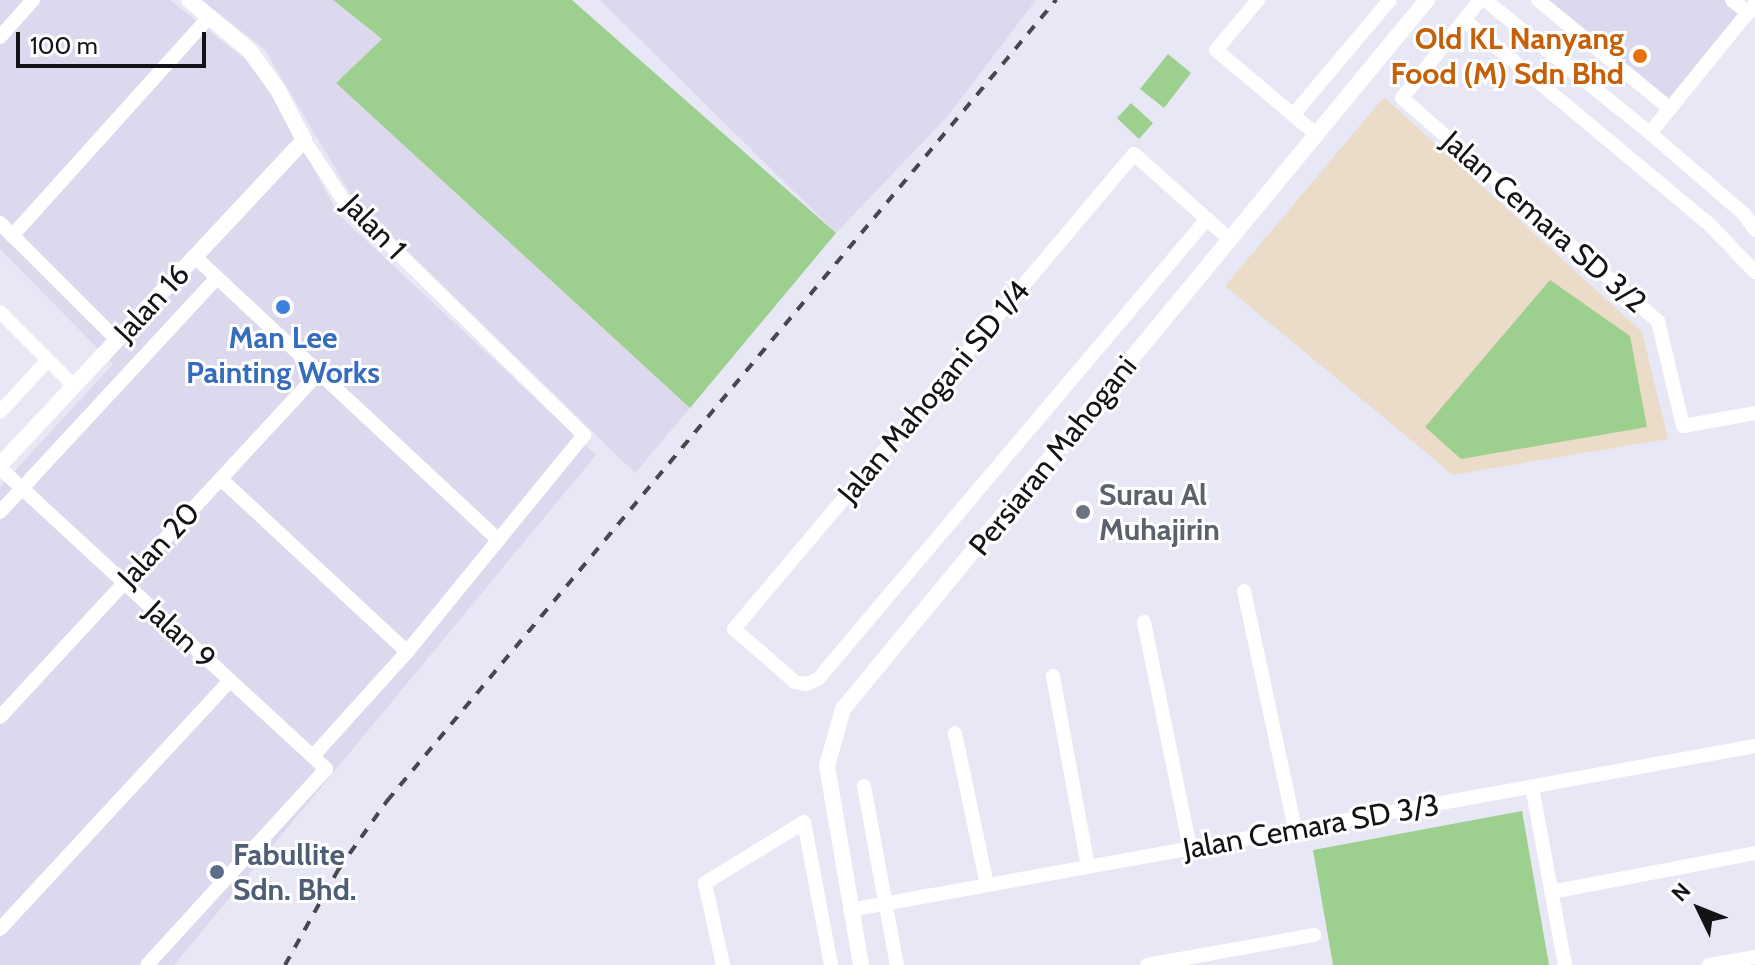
<!DOCTYPE html>
<style>
body{margin:0}
#map{position:relative;width:1755px;height:965px;overflow:hidden;background:#e8e7f5;font-family:Cabin,sans-serif}
div>[style]{position:absolute}
.built>*{inset:0;background:#dcd9ee}
.education>*{inset:0;background:#ebdcc9}
.green>*{inset:0;background:#9dcf8f}
.minor>*{height:14px;margin:-7px;padding:0 7px;transform-origin:7px;border-radius:7px;background:#fff}
.tertiary>*{height:16px;margin:-8px;padding:0 8px;transform-origin:8px;border-radius:8px;background:#fff}
.rail>*{height:4px;margin-top:-2px;transform-origin:0;background:repeating-linear-gradient(90deg,#47474d 0 10px,transparent 0 20px)}
.dots>*{width:22px;height:22px;translate:-50% -50%;box-sizing:border-box;border:4px solid #fff;border-radius:50%}
span{translate:-50% -50%;white-space:nowrap;text-align:center;line-height:1.15;-webkit-text-stroke:6px #fff;paint-order:stroke}
.food-label{font-size:30px;color:#c56008;font-weight:700}
.right{translate:-100% -50%;text-align:right}
.street-label{font-size:30px;color:#131317}
.shop-label{font-size:30px;color:#366cbe;font-weight:700}
.worship-label{font-size:30px;color:#5b616d;font-weight:700}
.left{translate:0 -50%;text-align:left}
.service-label{font-size:30px;color:#4e5e75;font-weight:700}
.north{position:absolute;left:1659px;top:869px;width:80px;height:80px;-webkit-text-stroke:6px #fff;paint-order:stroke;rotate:313deg;font-size:22px;font-weight:700;line-height:32px;text-align:center;color:#131317}
.north::after{content:'';display:block;margin:auto;width:28px;height:36px;background:#131317;clip-path:polygon(50% 0,100% 100%,50% 72%,0 100%)}
.scale{position:absolute;left:16px;top:32px;width:190px;height:36px;box-sizing:border-box;border:4px solid #131317;border-top:0;padding-left:10px;font-size:24px;line-height:28px;white-space:nowrap;color:#131317;-webkit-text-stroke:6px #fff;paint-order:stroke}
</style>
<div id="map">
<div class="built">
<div style="clip-path:polygon(0 0,170px 0,259px 70px,339px 215px,596px 455px,174px 965px,0 965px,0 487px,113px 364px,0 249px)"></div>
<div style="clip-path:polygon(202px 0,333px 0,382px 39px,336px 83px,690px 408px,635px 473px,353px 198px,265px 50px)"></div>
<div style="clip-path:polygon(600px 0,1036px 0,947px 117px,836px 233px)"></div>
<div style="clip-path:polygon(1531px 0,1737px 0,1753px 14px,1672px 116px)"></div>
</div>
<div class="education">
<div style="clip-path:polygon(1384px 97px,1642px 332px,1668px 439px,1453px 475px,1225px 286px)"></div>
</div>
<div class="green">
<div style="clip-path:polygon(333px 0,572px 0,836px 233px,690px 408px,336px 83px,382px 39px)"></div>
<div style="clip-path:polygon(1168px 54px,1191px 73px,1164px 108px,1140px 89px)"></div>
<div style="clip-path:polygon(1131px 103px,1153px 123px,1139px 139px,1117px 118px)"></div>
<div style="clip-path:polygon(1550px 280px,1630px 336px,1647px 427px,1461px 459px,1425px 427px)"></div>
<div style="clip-path:polygon(1522px 811px,1549px 965px,1333px 965px,1313px 850px)"></div>
</div>
<div class="minor">
<div style="left:1258px;top:0;width:65px;rotate:130deg"></div>
<div style="left:1216px;top:50px;width:132px;rotate:40.1deg"></div>
<div style="left:1480px;top:0;width:125px;rotate:128.5deg"></div>
<div style="left:1402px;top:98px;width:340px;rotate:41.1deg"></div>
<div style="left:1658px;top:321px;width:108px;rotate:76.6deg"></div>
<div style="left:1683px;top:426px;width:73px;rotate:-10.2deg"></div>
<div style="left:1485px;top:0;width:212px;rotate:38.9deg"></div>
<div style="left:1650px;top:133px;width:124px;rotate:40.8deg"></div>
<div style="left:1744px;top:214px;width:19px;rotate:55deg"></div>
<div style="left:1538px;top:0;width:171px;rotate:39.5deg"></div>
<div style="left:1732px;top:0;width:21px;rotate:39deg"></div>
<div style="left:1464px;top:20px;width:322px;rotate:39.8deg"></div>
<div style="left:1711px;top:226px;width:64px;rotate:46.3deg"></div>
<div style="left:0;top:37px;width:50px;rotate:-48.3deg"></div>
<div style="left:1293px;top:115px;width:150px;rotate:-49.9deg"></div>
<div style="left:1650px;top:133px;width:166px;rotate:-50.9deg"></div>
<div style="left:304px;top:140px;width:69px;rotate:56.8deg"></div>
<div style="left:342px;top:198px;width:339px;rotate:44.4deg"></div>
<div style="left:584px;top:435px;width:280px;rotate:129.2deg"></div>
<div style="left:407px;top:652px;width:140px;rotate:132.1deg"></div>
<div style="left:1207px;top:219px;width:602px;rotate:130.22deg"></div>
<div style="left:818px;top:679px;width:13px;rotate:157deg"></div>
<div style="left:806px;top:684px;width:11px;rotate:-170deg"></div>
<div style="left:795px;top:682px;width:81px;rotate:-139deg"></div>
<div style="left:734px;top:629px;width:621px;rotate:-49.9deg"></div>
<div style="left:1134px;top:154px;width:98px;rotate:41.7deg"></div>
<div style="left:1207px;top:219px;width:31px;rotate:42deg"></div>
<div style="left:0;top:223px;width:165px;rotate:45deg"></div>
<div style="left:12px;top:236px;width:296px;rotate:-48deg"></div>
<div style="left:195px;top:257px;width:415px;rotate:43deg"></div>
<div style="left:0;top:312px;width:105px;rotate:45deg"></div>
<div style="left:0;top:412px;width:69px;rotate:-47.3deg"></div>
<div style="left:0;top:468px;width:444px;rotate:42.7deg"></div>
<div style="left:326px;top:769px;width:265px;rotate:132.4deg"></div>
<div style="left:221px;top:479px;width:254px;rotate:42.9deg"></div>
<div style="left:0;top:512px;width:319px;rotate:-47.2deg"></div>
<div style="left:1244px;top:591px;width:243px;rotate:77.9deg"></div>
<div style="left:1144px;top:622px;width:231px;rotate:78.5deg"></div>
<div style="left:1053px;top:676px;width:194px;rotate:79.6deg"></div>
<div style="left:0;top:717px;width:469px;rotate:-47.2deg"></div>
<div style="left:955px;top:733px;width:155px;rotate:78.1deg"></div>
<div style="left:864px;top:786px;width:182px;rotate:79.6deg"></div>
<div style="left:1532px;top:787px;width:181px;rotate:79.5deg"></div>
<div style="left:1551px;top:892px;width:208px;rotate:-10.8deg"></div>
<div style="left:850px;top:910px;width:920px;rotate:-10.27deg"></div>
<div style="left:0;top:929px;width:338px;rotate:-47.2deg"></div>
<div style="left:723px;top:965px;width:84px;rotate:-102.4deg"></div>
<div style="left:705px;top:883px;width:116px;rotate:-31.6deg"></div>
<div style="left:804px;top:822px;width:146px;rotate:79.3deg"></div>
<div style="left:1147px;top:965px;width:170px;rotate:-10.2deg"></div>
<div style="left:1709px;top:965px;width:47px;rotate:-9.9deg"></div>
</div>
<div class="tertiary">
<div style="left:0;top:465px;width:445px;rotate:-46.9deg"></div>
<div style="left:304px;top:140px;width:56px;rotate:-117.5deg"></div>
<div style="left:278px;top:90px;width:49px;rotate:-125.9deg"></div>
<div style="left:249px;top:50px;width:78px;rotate:-140.2deg"></div>
<div style="left:861px;top:965px;width:202px;rotate:-99.7deg"></div>
<div style="left:827px;top:766px;width:59px;rotate:-74.3deg"></div>
<div style="left:843px;top:709px;width:919px;rotate:-50.52deg"></div>
</div>
<div class="rail">
<div style="left:285px;top:965px;width:109px;rotate:-60.8deg"></div>
<div style="left:338px;top:870px;width:85px;rotate:-54.6deg"></div>
<div style="left:387px;top:801px;width:1044px;rotate:-50.13deg"></div>
</div>
<div class="dots">
<div style="left:1640px;top:56px;background:#e8710a"></div>
<div style="left:283px;top:307px;background:#3f7fe0"></div>
<div style="left:1083px;top:512px;background:#6b7280"></div>
<div style="left:217px;top:872px;background:#5c6f8a"></div>
</div>
<div class="food-label">
<span class="right" style="left:1624px;top:56px">Old KL Nanyang<br>Food (M) Sdn Bhd</span>
</div>
<div class="street-label">
<span style="left:1544px;top:222px;rotate:41deg">Jalan Cemara SD 3/2</span>
<span style="left:374px;top:227px;rotate:46deg">Jalan 1</span>
<span style="left:152px;top:303px;rotate:-47deg">Jalan 16</span>
<span style="left:934px;top:392px;rotate:-50deg">Jalan Mahogani SD 1/4</span>
<span style="left:1053px;top:456px;rotate:-51deg">Persiaran Mahogani</span>
<span style="left:159px;top:545px;rotate:-47deg">Jalan 20</span>
<span style="left:180px;top:635px;rotate:43deg">Jalan 9</span>
<span style="left:1311px;top:827px;rotate:-10deg">Jalan Cemara SD 3/3</span>
</div>
<div class="shop-label">
<span style="left:283px;top:355px">Man Lee<br>Painting Works</span>
</div>
<div class="worship-label">
<span class="left" style="left:1099px;top:512px">Surau Al<br>Muhajirin</span>
</div>
<div class="service-label">
<span class="left" style="left:233px;top:872px">Fabullite<br>Sdn. Bhd.</span>
</div>
<div class="north">N</div>
<div class="scale">100 m</div>
</div>
